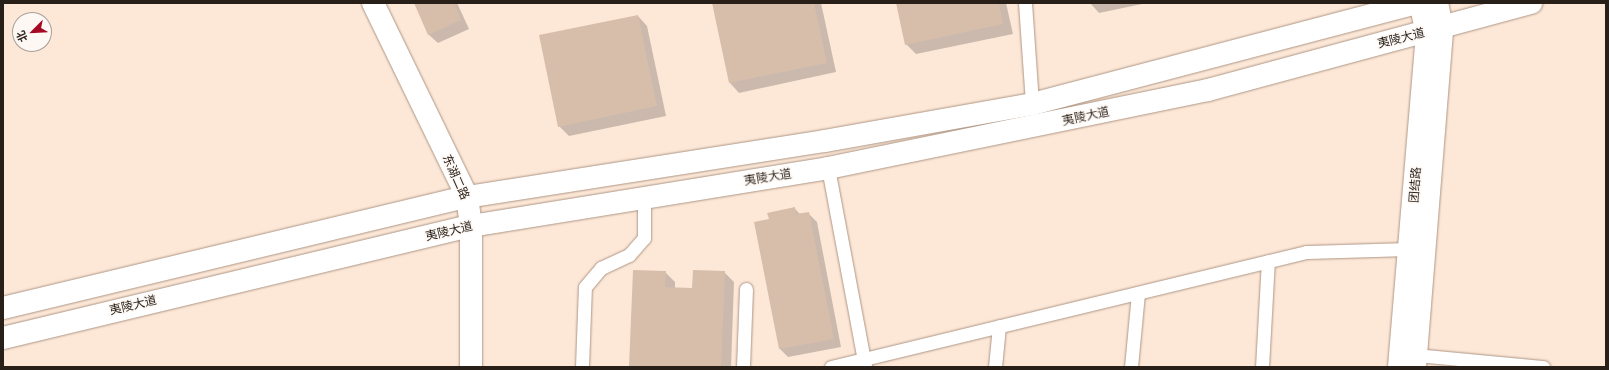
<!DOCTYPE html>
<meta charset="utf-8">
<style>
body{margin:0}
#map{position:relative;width:1609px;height:370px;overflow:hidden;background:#fde8d8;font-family:Commissioner,"Noto Sans SC",sans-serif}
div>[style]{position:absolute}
.shadow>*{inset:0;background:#0003}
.building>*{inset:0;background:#d7beab}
.roads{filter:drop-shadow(0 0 1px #ae9684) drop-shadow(0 0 1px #ae9684)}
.service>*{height:13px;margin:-6.5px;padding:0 6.5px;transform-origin:6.5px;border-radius:6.5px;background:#fff}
.tertiary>*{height:22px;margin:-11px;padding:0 11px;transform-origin:11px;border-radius:11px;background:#fff}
.secondary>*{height:22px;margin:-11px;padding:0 11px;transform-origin:11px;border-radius:11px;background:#fff}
span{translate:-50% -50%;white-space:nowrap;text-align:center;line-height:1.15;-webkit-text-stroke:3px #fdf8f4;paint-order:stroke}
.street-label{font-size:12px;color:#281f18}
.frame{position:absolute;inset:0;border:4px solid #281f18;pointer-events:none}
.north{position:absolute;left:12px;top:12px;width:40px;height:40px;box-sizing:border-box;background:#fdf8f4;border:1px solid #a8a19c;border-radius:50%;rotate:246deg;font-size:11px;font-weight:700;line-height:16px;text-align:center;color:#281f18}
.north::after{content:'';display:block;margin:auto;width:14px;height:18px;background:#a50924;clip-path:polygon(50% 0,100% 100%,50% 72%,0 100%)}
</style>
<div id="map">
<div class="shadow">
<div style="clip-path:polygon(415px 3px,457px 3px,469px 29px,438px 43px,429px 35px)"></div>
<div style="clip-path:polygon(713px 3px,821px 3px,836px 72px,739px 93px,730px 83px)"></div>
<div style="clip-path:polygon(897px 3px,1006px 3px,1013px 34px,916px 54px,906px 44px)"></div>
<div style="clip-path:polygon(1090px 3px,1147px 3px,1099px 13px)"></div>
<div style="clip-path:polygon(638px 16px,647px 26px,666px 116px,569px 136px,559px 126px)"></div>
<div style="clip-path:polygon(795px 209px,801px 215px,808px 213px,817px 222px,841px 347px,788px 357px,780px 349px,770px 220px)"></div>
<div style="clip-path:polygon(665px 272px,675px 282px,675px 288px,693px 289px,724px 272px,734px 282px,731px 367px,630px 367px)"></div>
</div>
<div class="building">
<div style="clip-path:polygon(414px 3px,454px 3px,461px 20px,428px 35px)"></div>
<div style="clip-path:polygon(712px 3px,814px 3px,827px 63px,729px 83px)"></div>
<div style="clip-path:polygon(896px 3px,999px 3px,1003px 24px,905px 45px)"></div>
<div style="clip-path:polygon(638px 15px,657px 106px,558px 127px,539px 35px)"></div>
<div style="clip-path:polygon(795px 207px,796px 214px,809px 212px,834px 339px,779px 349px,754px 222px,769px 219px,767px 213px)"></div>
<div style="clip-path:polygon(633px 270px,666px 271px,665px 287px,692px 288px,693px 270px,725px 271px,721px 367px,629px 367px)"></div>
</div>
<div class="roads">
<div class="service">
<div style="left:1025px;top:3px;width:101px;rotate:86deg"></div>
<div style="left:828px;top:168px;width:201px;rotate:79.4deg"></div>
<div style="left:1416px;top:355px;width:128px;rotate:5.4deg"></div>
<div style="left:582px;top:367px;width:80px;rotate:-87.9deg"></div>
<div style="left:585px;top:287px;width:25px;rotate:-50deg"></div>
<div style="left:601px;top:268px;width:31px;rotate:-25deg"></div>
<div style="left:629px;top:255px;width:23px;rotate:-49deg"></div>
<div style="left:644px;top:238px;width:41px;rotate:-90deg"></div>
<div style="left:743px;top:367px;width:78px;rotate:-87.8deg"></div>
<div style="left:831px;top:367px;width:489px;rotate:-13.6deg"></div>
<div style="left:1306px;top:252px;width:104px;rotate:-1.7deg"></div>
<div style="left:995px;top:367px;width:41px;rotate:-84.4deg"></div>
<div style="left:1131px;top:367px;width:74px;rotate:-84.6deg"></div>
<div style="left:1262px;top:367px;width:106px;rotate:-86.8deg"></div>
</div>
<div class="tertiary">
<div style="left:1399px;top:367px;width:336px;rotate:-85.2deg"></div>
<div style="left:1427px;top:32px;width:30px;rotate:-104deg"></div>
<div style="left:1415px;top:367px;width:340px;rotate:-85.4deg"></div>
<div style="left:1442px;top:28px;width:25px;rotate:-101deg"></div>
</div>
<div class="secondary">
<div style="left:373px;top:3px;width:216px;rotate:64.1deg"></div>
<div style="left:467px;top:197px;width:29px;rotate:82deg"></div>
<div style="left:471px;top:226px;width:141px;rotate:90deg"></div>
<div style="left:3px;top:308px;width:477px;rotate:-13.5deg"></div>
<div style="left:467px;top:197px;width:362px;rotate:-8.9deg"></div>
<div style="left:825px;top:141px;width:210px;rotate:-10.1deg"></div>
<div style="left:1032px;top:104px;width:398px;rotate:-14.7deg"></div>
<div style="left:3px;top:338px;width:481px;rotate:-13.5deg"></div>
<div style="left:471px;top:226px;width:362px;rotate:-9.2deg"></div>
<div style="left:828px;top:168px;width:388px;rotate:-11.6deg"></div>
<div style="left:1208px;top:90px;width:335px;rotate:-15.1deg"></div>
</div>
</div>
<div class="street-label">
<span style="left:1401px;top:38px;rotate:-14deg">夷陵大道</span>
<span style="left:1086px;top:116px;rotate:-12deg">夷陵大道</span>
<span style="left:456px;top:177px;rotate:66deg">东湖二路</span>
<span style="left:768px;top:177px;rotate:-9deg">夷陵大道</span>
<span style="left:1415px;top:185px;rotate:-86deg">团结路</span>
<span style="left:449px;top:231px;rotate:-13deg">夷陵大道</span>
<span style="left:133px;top:305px;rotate:-13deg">夷陵大道</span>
</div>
<div class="frame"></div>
<div class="north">北</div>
</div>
